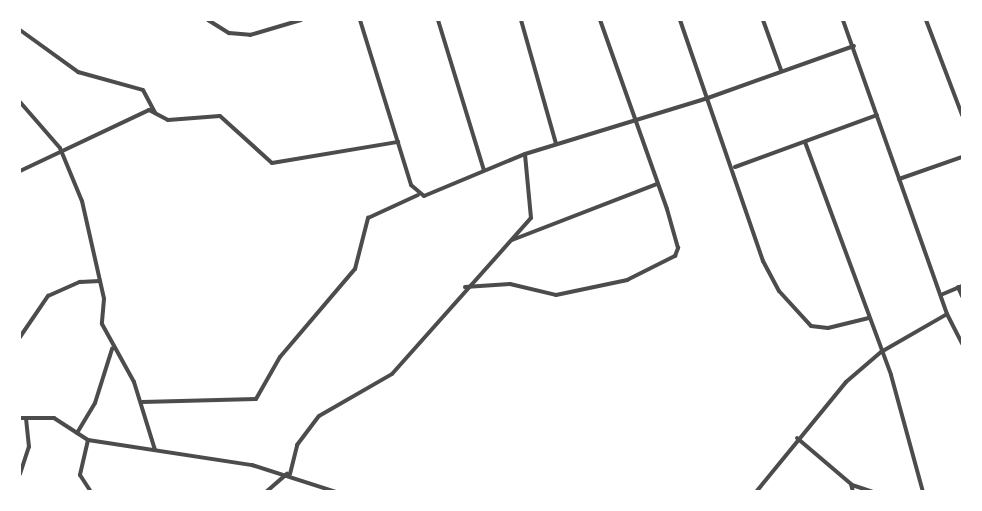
<!DOCTYPE html>
<style>
body{margin:0}
#map{position:relative;width:982px;height:511px;overflow:hidden;background:#fff;font-family:Karla,sans-serif}
div>[style]{position:absolute}
.minor>*{height:4px;margin:-2px;padding:0 2px;transform-origin:2px;border-radius:2px;background:#4c4c4c}
span{translate:-50% -50%;white-space:nowrap;text-align:center;line-height:1.15;-webkit-text-stroke:6px #fff;paint-order:stroke}
.frame{position:absolute;inset:0;border:21px solid #fff;pointer-events:none}
</style>
<div id="map">
<div class="minor">
<div style="left:208px;top:20px;width:25px;rotate:32deg"></div>
<div style="left:229px;top:33px;width:21px;rotate:5deg"></div>
<div style="left:250px;top:35px;width:53px;rotate:-16.4deg"></div>
<div style="left:360px;top:20px;width:173px;rotate:72.8deg"></div>
<div style="left:411px;top:185px;width:17px;rotate:40deg"></div>
<div style="left:424px;top:196px;width:109px;rotate:-22.6deg"></div>
<div style="left:525px;top:154px;width:188px;rotate:-17deg"></div>
<div style="left:705px;top:99px;width:158px;rotate:-19.6deg"></div>
<div style="left:438px;top:20px;width:157px;rotate:73deg"></div>
<div style="left:521px;top:20px;width:129px;rotate:74.2deg"></div>
<div style="left:680px;top:20px;width:255px;rotate:71deg"></div>
<div style="left:763px;top:261px;width:34px;rotate:62deg"></div>
<div style="left:779px;top:291px;width:47px;rotate:47.6deg"></div>
<div style="left:811px;top:326px;width:17px;rotate:7deg"></div>
<div style="left:828px;top:328px;width:42px;rotate:-13.7deg"></div>
<div style="left:763px;top:20px;width:53px;rotate:70.2deg"></div>
<div style="left:926px;top:20px;width:102px;rotate:69.2deg"></div>
<div style="left:20px;top:30px;width:72px;rotate:35.9deg"></div>
<div style="left:78px;top:72px;width:67px;rotate:15.5deg"></div>
<div style="left:143px;top:90px;width:26px;rotate:62deg"></div>
<div style="left:20px;top:102px;width:61px;rotate:49deg"></div>
<div style="left:60px;top:148px;width:57px;rotate:67.5deg"></div>
<div style="left:82px;top:201px;width:100px;rotate:77.3deg"></div>
<div style="left:104px;top:299px;width:25px;rotate:95deg"></div>
<div style="left:102px;top:324px;width:66px;rotate:61.1deg"></div>
<div style="left:134px;top:382px;width:71px;rotate:72.8deg"></div>
<div style="left:805px;top:142px;width:248px;rotate:69.7deg"></div>
<div style="left:891px;top:375px;width:121px;rotate:74.7deg"></div>
<div style="left:735px;top:167px;width:151px;rotate:-20.1deg"></div>
<div style="left:20px;top:171px;width:143px;rotate:-25.3deg"></div>
<div style="left:149px;top:110px;width:21px;rotate:28deg"></div>
<div style="left:168px;top:120px;width:52px;rotate:-4.4deg"></div>
<div style="left:220px;top:116px;width:70px;rotate:42.1deg"></div>
<div style="left:272px;top:163px;width:128px;rotate:-9.5deg"></div>
<div style="left:899px;top:179px;width:67px;rotate:-19.2deg"></div>
<div style="left:512px;top:240px;width:155px;rotate:-21.1deg"></div>
<div style="left:465px;top:287px;width:45px;rotate:-3.8deg"></div>
<div style="left:510px;top:284px;width:47px;rotate:13.4deg"></div>
<div style="left:556px;top:295px;width:73px;rotate:-11.9deg"></div>
<div style="left:627px;top:280px;width:54px;rotate:-26.6deg"></div>
<div style="left:675px;top:256px;width:9px;rotate:-69deg"></div>
<div style="left:678px;top:248px;width:41px;rotate:-105.8deg"></div>
<div style="left:667px;top:209px;width:201px;rotate:-109.5deg"></div>
<div style="left:958px;top:287px;width:10px;rotate:66deg"></div>
<div style="left:943px;top:294px;width:21px;rotate:-23deg"></div>
<div style="left:947px;top:314px;width:33px;rotate:63deg"></div>
<div style="left:20px;top:337px;width:50px;rotate:-55.7deg"></div>
<div style="left:48px;top:296px;width:35px;rotate:-24deg"></div>
<div style="left:80px;top:282px;width:20px;rotate:-3deg"></div>
<div style="left:142px;top:402px;width:114px;rotate:-1.5deg"></div>
<div style="left:256px;top:399px;width:48px;rotate:-60.3deg"></div>
<div style="left:280px;top:357px;width:116px;rotate:-49.6deg"></div>
<div style="left:355px;top:269px;width:53px;rotate:-75.7deg"></div>
<div style="left:368px;top:218px;width:55px;rotate:-24.7deg"></div>
<div style="left:20px;top:418px;width:34px"></div>
<div style="left:54px;top:418px;width:40px;rotate:32.9deg"></div>
<div style="left:88px;top:440px;width:166px;rotate:8.7deg"></div>
<div style="left:252px;top:465px;width:88px;rotate:17.8deg"></div>
<div style="left:77px;top:433px;width:35px;rotate:-59deg"></div>
<div style="left:95px;top:403px;width:57px;rotate:-72.5deg"></div>
<div style="left:797px;top:438px;width:71px;rotate:40.4deg"></div>
<div style="left:851px;top:484px;width:8px;rotate:76deg"></div>
<div style="left:88px;top:440px;width:36px;rotate:103deg"></div>
<div style="left:80px;top:475px;width:20px;rotate:57deg"></div>
<div style="left:20px;top:474px;width:28px;rotate:-72deg"></div>
<div style="left:29px;top:447px;width:29px;rotate:-96deg"></div>
<div style="left:290px;top:474px;width:30px;rotate:-76deg"></div>
<div style="left:297px;top:445px;width:36px;rotate:-53deg"></div>
<div style="left:319px;top:416px;width:84px;rotate:-29.9deg"></div>
<div style="left:392px;top:374px;width:209px;rotate:-48.3deg"></div>
<div style="left:531px;top:218px;width:64px;rotate:-95.4deg"></div>
<div style="left:852px;top:485px;width:22px;rotate:18deg"></div>
<div style="left:266px;top:492px;width:28px;rotate:-41deg"></div>
<div style="left:756px;top:492px;width:142px;rotate:-50.7deg"></div>
<div style="left:846px;top:382px;width:46px;rotate:-40.6deg"></div>
<div style="left:881px;top:352px;width:76px;rotate:-29.9deg"></div>
<div style="left:947px;top:314px;width:312px;rotate:-109.5deg"></div>
</div>
<div class="frame"></div>
</div>
